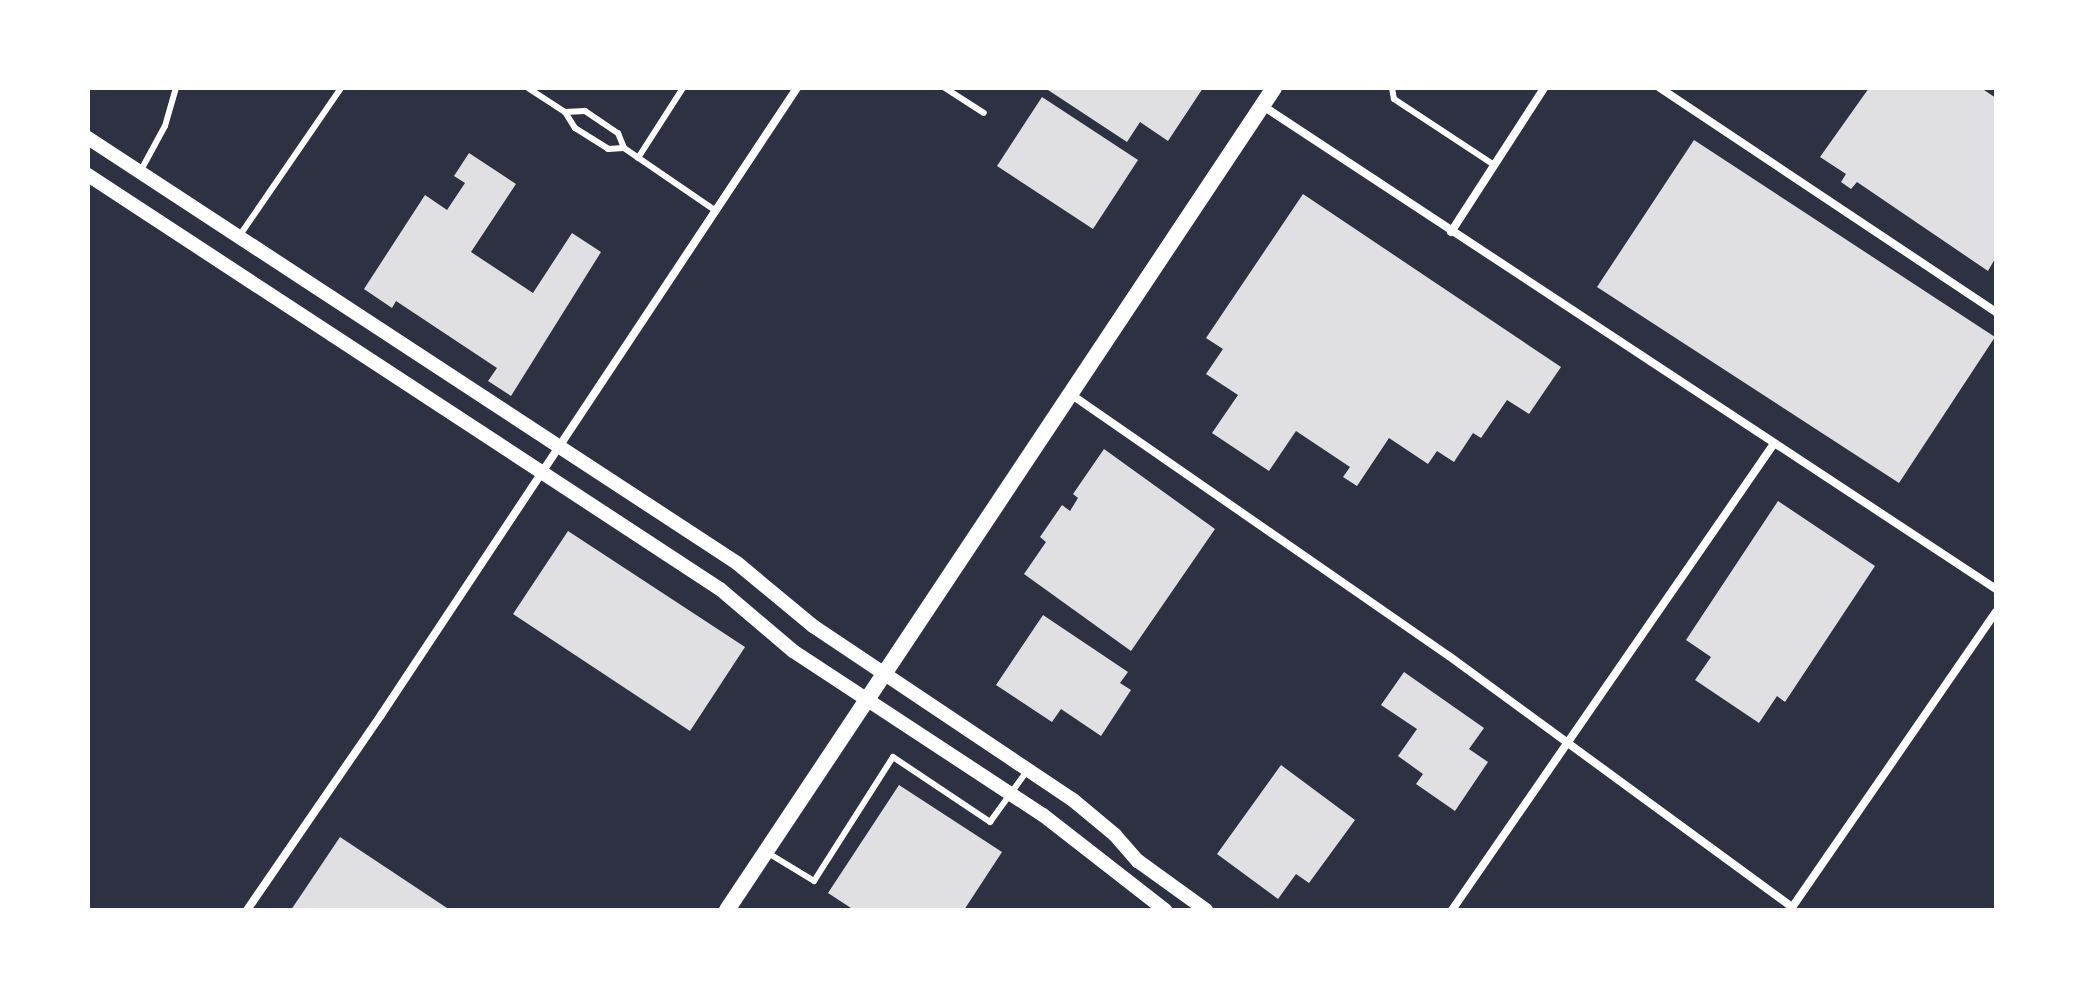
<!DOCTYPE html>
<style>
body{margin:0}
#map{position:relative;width:2084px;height:998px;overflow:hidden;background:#2d3142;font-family:"Nunito Sans",sans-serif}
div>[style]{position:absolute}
.building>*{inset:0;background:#e0e0e3}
.service>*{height:6px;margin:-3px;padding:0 3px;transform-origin:3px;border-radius:3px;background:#fff}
.minor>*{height:8px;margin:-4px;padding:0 4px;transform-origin:4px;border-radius:4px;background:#fff}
.tertiary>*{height:14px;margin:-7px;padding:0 7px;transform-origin:7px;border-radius:7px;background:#fff}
.secondary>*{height:16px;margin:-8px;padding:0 8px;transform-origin:8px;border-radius:8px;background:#fff}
span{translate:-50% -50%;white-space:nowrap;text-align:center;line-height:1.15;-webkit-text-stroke:8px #fff;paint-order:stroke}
.frame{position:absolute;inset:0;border:90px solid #fff;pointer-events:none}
</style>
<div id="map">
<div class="building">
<div style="clip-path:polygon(1045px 88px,1203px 88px,1168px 141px,1140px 122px,1127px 142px)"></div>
<div style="clip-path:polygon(1869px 88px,1981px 88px,1996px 98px,1996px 257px,1988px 271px,1857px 182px,1851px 189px,1841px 182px,1846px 174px,1820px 157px)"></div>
<div style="clip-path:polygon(1042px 97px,1138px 160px,1093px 229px,997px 166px)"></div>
<div style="clip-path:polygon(1694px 140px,1995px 337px,1899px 483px,1597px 287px)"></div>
<div style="clip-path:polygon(469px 153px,516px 184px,471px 252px,533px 293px,572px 233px,601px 252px,511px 396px,488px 381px,497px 368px,396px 301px,392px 308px,364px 289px,425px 195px,447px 210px,465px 183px,454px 176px)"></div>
<div style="clip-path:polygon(1303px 194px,1561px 367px,1529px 414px,1507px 400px,1481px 438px,1473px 433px,1454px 462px,1437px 451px,1428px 464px,1389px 438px,1357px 486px,1343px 477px,1350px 467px,1296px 431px,1269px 471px,1212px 433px,1238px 395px,1206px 374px,1223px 349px,1206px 338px)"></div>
<div style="clip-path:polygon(1104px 449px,1215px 529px,1131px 651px,1024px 574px,1046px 542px,1040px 537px,1062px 505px,1070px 511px,1078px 498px,1073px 494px)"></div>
<div style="clip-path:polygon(1778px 501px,1875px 566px,1785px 702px,1777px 696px,1759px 723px,1695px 680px,1711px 657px,1686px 640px)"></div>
<div style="clip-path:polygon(568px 531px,745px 647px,690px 731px,513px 614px)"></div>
<div style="clip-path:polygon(1043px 615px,1128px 672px,1120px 683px,1131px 690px,1101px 736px,1061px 709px,1052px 722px,996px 685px)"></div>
<div style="clip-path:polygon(1404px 672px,1484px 728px,1469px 749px,1488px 762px,1455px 811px,1416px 784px,1423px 774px,1398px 756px,1417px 729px,1381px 705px)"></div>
<div style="clip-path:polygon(1281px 765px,1355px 820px,1309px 883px,1296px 874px,1278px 899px,1217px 854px)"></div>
<div style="clip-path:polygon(899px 785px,1002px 852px,964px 910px,854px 910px,828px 893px)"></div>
<div style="clip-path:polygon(340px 837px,450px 910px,291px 910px)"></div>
</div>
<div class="service">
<div style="left:528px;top:88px;width:44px;rotate:33deg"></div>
<div style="left:565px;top:112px;width:19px;rotate:58deg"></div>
<div style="left:575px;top:128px;width:39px;rotate:32deg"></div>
<div style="left:608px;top:149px;width:16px;rotate:-4deg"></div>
<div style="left:945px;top:88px;width:46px;rotate:32.7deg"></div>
<div style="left:1392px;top:88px;width:11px;rotate:80deg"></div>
<div style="left:1394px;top:99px;width:120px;rotate:33.4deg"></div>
<div style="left:565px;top:112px;width:20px;rotate:-3deg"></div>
<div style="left:585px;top:111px;width:40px;rotate:34deg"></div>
<div style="left:618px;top:133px;width:16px;rotate:68deg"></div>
<div style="left:624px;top:148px;width:112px;rotate:34.4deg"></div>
<div style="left:638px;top:158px;width:83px;rotate:-57.3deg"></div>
<div style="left:140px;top:172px;width:52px;rotate:-61.5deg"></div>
<div style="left:165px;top:126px;width:40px;rotate:-74deg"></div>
<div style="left:240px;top:235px;width:178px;rotate:-55.5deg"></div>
<div style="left:768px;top:853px;width:54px;rotate:31.3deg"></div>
<div style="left:814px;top:881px;width:147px;rotate:-57.5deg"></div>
<div style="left:893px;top:757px;width:117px;rotate:33.8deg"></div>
<div style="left:990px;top:822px;width:63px;rotate:-54deg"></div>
</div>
<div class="minor">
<div style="left:1660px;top:88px;width:404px;rotate:33.7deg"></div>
<div style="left:1263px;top:106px;width:878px;rotate:33.38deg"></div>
<div style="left:1451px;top:232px;width:171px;rotate:-57.1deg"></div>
<div style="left:1069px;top:393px;width:462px;rotate:34.7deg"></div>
<div style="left:1449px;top:656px;width:425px;rotate:36.2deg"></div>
<div style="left:1791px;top:909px;width:361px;rotate:-55.4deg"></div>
<div style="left:247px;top:910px;width:237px;rotate:-55.5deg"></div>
<div style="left:381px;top:715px;width:752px;rotate:-56.44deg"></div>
<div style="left:1452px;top:910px;width:565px;rotate:-55.38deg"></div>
</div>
<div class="tertiary">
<div style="left:88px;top:138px;width:776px;rotate:33.22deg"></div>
<div style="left:737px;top:563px;width:99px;rotate:39.7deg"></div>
<div style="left:813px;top:626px;width:313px;rotate:33.8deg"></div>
<div style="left:1073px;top:800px;width:55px;rotate:39.8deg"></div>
<div style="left:1115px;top:835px;width:35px;rotate:49deg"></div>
<div style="left:1138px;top:861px;width:84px;rotate:35.8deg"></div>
<div style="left:88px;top:175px;width:756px;rotate:33.23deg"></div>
<div style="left:720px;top:589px;width:96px;rotate:40.3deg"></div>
<div style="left:793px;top:651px;width:299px;rotate:33.3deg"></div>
<div style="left:1043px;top:815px;width:155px;rotate:37.9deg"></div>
</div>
<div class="secondary">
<div style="left:727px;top:910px;width:987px;rotate:-56.36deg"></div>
</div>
<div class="frame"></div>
</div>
